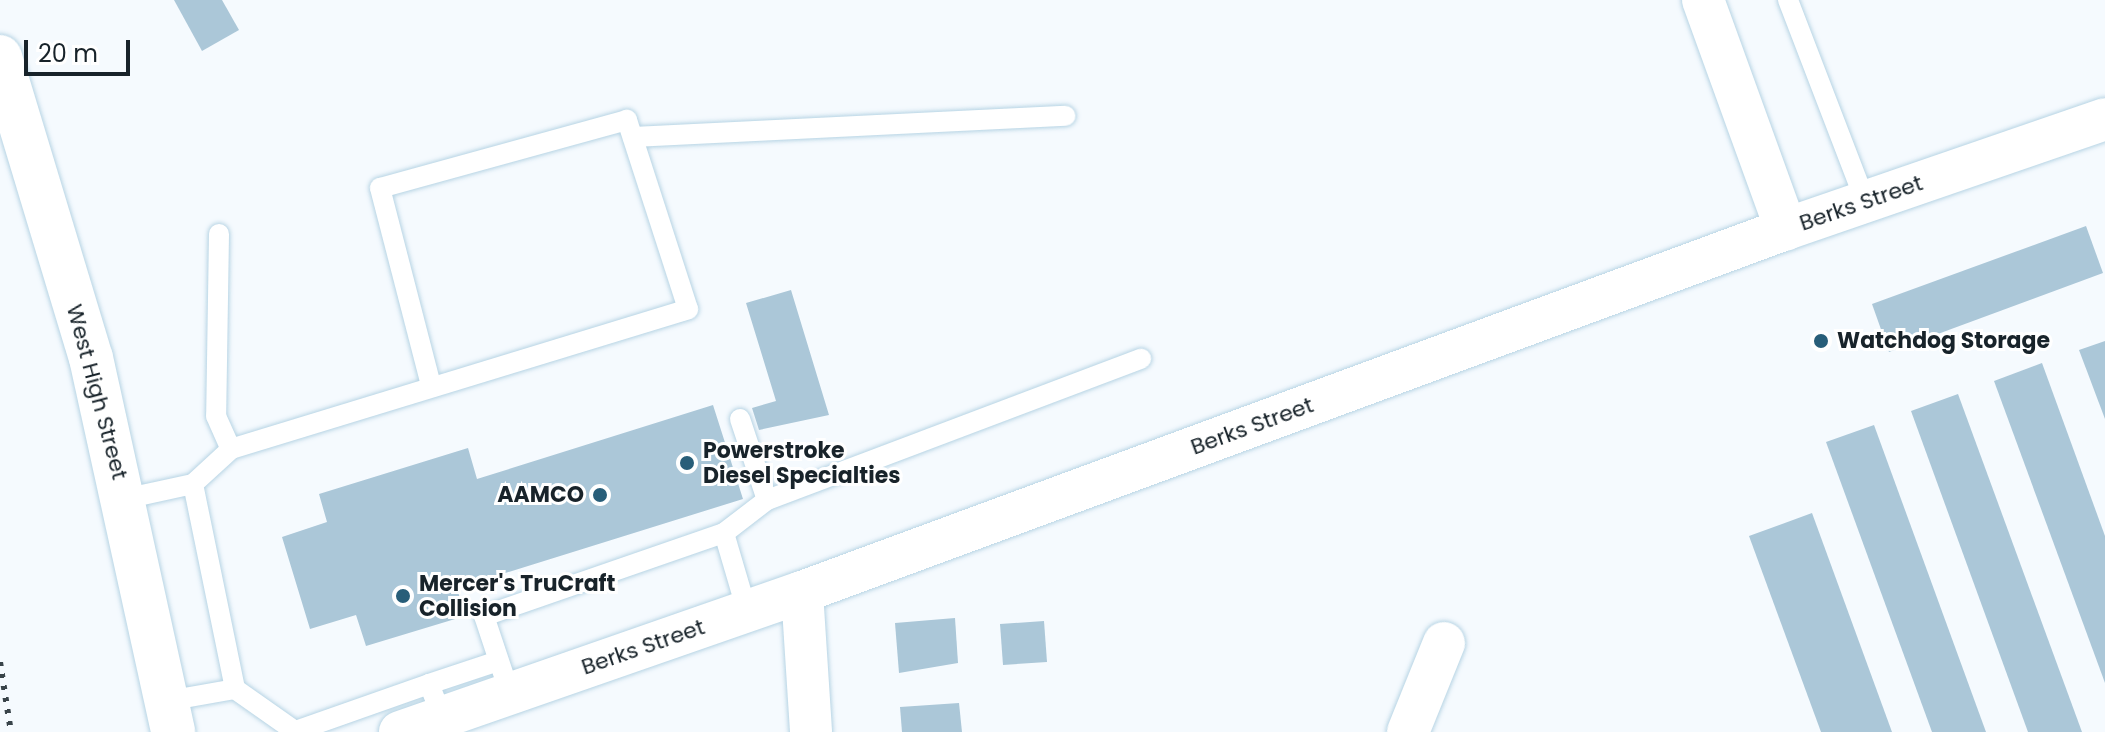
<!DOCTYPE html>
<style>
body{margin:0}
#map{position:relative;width:2105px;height:732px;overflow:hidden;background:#f5fafe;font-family:Poppins,sans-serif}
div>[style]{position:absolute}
.building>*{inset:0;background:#abc7d8}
.roads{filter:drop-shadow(0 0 2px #b7d4e4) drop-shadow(0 0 2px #b7d4e4)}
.lane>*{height:20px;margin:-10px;padding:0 10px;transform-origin:10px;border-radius:10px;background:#fff}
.street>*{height:42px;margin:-21px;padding:0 21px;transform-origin:21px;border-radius:21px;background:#fff}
.primary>*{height:44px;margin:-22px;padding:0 22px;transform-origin:22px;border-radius:22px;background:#fff}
.rail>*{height:6px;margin-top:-3px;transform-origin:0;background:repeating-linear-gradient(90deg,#39444a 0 4px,transparent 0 12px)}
.dots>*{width:22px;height:22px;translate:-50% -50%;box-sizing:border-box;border:4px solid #fff;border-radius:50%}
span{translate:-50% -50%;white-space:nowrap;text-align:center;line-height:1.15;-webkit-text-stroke:6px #fff;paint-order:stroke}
.street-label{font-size:22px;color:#18232a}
.poi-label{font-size:22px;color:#18232a;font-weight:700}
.left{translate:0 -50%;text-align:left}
.right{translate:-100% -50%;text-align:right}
.scale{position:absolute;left:24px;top:40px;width:106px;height:36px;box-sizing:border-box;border:4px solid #18232a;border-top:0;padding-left:10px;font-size:24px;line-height:28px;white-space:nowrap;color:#18232a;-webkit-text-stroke:6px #fff;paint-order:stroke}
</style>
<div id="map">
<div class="building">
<div style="clip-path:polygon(174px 0,222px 0,239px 30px,202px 51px)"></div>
<div style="clip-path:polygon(2086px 226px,2103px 273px,1889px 352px,1872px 304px)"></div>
<div style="clip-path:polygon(791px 290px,829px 415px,759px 430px,752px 408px,776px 401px,746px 303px)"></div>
<div style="clip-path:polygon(2105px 341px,2105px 419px,2079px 350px)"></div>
<div style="clip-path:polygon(2042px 363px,2105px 536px,2105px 683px,1994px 381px)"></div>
<div style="clip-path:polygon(1958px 394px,2082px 732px,2028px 732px,1911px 411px)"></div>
<div style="clip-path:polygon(713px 405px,743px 499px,457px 588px,465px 616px,366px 646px,356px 615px,310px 629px,282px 537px,327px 522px,319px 494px,468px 448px,477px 479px)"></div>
<div style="clip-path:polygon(1874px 425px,1986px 732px,1932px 732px,1826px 442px)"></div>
<div style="clip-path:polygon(1812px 513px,1892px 732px,1821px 732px,1749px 536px)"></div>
<div style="clip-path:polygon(955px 618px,958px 663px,899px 673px,895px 623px)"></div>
<div style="clip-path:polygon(1044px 621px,1047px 662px,1003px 665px,1000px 624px)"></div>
<div style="clip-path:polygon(959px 703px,962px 732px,902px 732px,900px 707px)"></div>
</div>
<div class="roads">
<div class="lane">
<div style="left:1788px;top:0;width:215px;rotate:69deg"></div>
<div style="left:633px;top:137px;width:433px;rotate:-2.8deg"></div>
<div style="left:219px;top:234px;width:182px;rotate:90.9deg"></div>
<div style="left:216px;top:416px;width:36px;rotate:66deg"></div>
<div style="left:740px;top:419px;width:85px;rotate:71.6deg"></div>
<div style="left:193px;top:484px;width:52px;rotate:-42.6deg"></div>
<div style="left:231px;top:449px;width:478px;rotate:-17deg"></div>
<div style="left:688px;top:309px;width:199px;rotate:-107.9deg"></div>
<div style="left:627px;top:120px;width:256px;rotate:164.6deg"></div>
<div style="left:380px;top:188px;width:203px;rotate:75.5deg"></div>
<div style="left:124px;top:499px;width:71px;rotate:-12.3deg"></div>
<div style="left:193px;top:484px;width:209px;rotate:78.4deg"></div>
<div style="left:235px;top:689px;width:69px;rotate:170deg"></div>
<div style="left:724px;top:533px;width:54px;rotate:-37.5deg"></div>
<div style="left:767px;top:500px;width:400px;rotate:-20.7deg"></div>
<div style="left:429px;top:684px;width:73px;rotate:-18.4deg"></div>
<div style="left:235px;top:689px;width:70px;rotate:35.1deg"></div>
<div style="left:510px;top:694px;width:82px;rotate:-108.4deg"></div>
<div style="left:484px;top:616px;width:254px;rotate:-19.1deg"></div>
<div style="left:724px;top:533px;width:81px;rotate:73.6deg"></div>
<div style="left:293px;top:732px;width:144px;rotate:-19.4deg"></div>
<div style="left:429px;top:684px;width:35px;rotate:68deg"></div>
</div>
<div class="street">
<div style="left:1703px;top:0;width:244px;rotate:70.1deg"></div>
<div style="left:802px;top:592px;width:140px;rotate:86.3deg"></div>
<div style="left:400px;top:732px;width:426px;rotate:-19.2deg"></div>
<div style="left:802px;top:592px;width:1049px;rotate:-20.25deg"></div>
<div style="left:1786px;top:229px;width:337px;rotate:-19deg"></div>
<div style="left:1408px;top:732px;width:96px;rotate:-68deg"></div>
</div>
<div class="primary">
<div style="left:0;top:57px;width:314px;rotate:73.2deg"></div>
<div style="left:91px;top:358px;width:383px;rotate:77.6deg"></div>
</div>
</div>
<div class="rail">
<div style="left:0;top:662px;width:71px;rotate:81.1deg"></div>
</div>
<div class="dots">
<div style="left:1821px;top:341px;background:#285e79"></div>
<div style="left:687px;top:463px;background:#285e79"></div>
<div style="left:600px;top:495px;background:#285e79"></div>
<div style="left:403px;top:596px;background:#285e79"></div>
</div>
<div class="street-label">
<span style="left:1861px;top:203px;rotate:-19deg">Berks Street</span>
<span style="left:97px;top:392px;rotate:75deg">West High Street</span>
<span style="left:1252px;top:426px;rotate:-20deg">Berks Street</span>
<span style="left:643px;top:647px;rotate:-19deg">Berks Street</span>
</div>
<div class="poi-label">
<span class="left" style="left:1837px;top:341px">Watchdog Storage</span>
<span class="left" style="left:703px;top:463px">Powerstroke<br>Diesel Specialties</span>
<span class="right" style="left:584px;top:495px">AAMCO</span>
<span class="left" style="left:419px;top:596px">Mercer's TruCraft<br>Collision</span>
</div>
<div class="scale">20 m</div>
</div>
